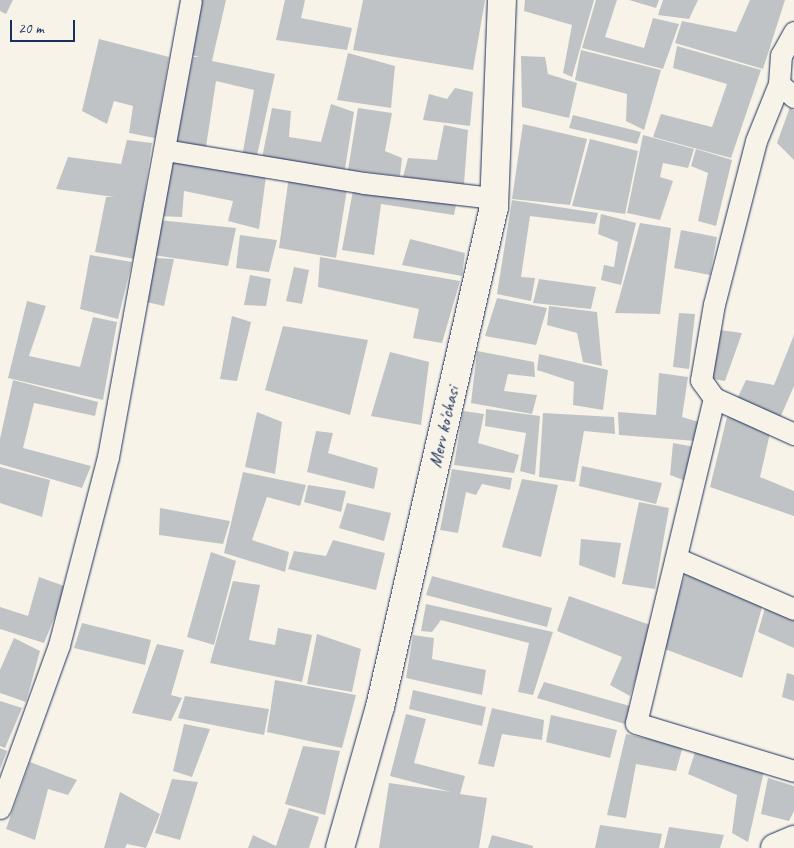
<!DOCTYPE html>
<style>
body{margin:0}
#map{position:relative;width:794px;height:848px;overflow:hidden;background:#f7f3e8;font-family:Caveat,sans-serif}
div>[style]{position:absolute}
.building>*{inset:0;background:#c0c3c5}
.roads{filter:drop-shadow(0 0 1px #1b2f5e) drop-shadow(0 0 1px #1b2f5e)}
.minor>*{height:21px;margin:-10.5px;padding:0 10.5px;transform-origin:10.5px;border-radius:10.5px;background:#f7f3e8}
.tertiary>*{height:28px;margin:-14px;padding:0 14px;transform-origin:14px;border-radius:14px;background:#f7f3e8}
span{translate:-50% -50%;white-space:nowrap;text-align:center;line-height:1.15;-webkit-text-stroke:4px #f7f3e8;paint-order:stroke}
.street-label{font-size:18px;color:#1b2f5e}
.scale{position:absolute;left:10px;top:20px;width:65px;height:22px;box-sizing:border-box;border:2px solid #1b2f5e;border-top:0;padding-left:6px;font-size:15px;line-height:18px;white-space:nowrap;color:#1b2f5e;-webkit-text-stroke:4px #f7f3e8;paint-order:stroke}
</style>
<div id="map">
<div class="building">
<div style="clip-path:polygon(0 0,13px 0,6px 14px,0 11px)"></div>
<div style="clip-path:polygon(198px 0,226px 0,212px 61px,275px 74px,256px 160px,242px 157px,254px 90px,216px 81px,206px 147px,176px 141px,193px 57px,199px 57px,188px 54px)"></div>
<div style="clip-path:polygon(285px 0,305px 0,301px 18px,352px 28px,347px 50px,276px 40px)"></div>
<div style="clip-path:polygon(363px 0,485px 0,473px 70px,353px 50px)"></div>
<div style="clip-path:polygon(525px 0,594px 0,572px 77px,563px 73px,572px 25px,524px 11px)"></div>
<div style="clip-path:polygon(596px 0,617px 0,605px 37px,644px 48px,653px 18px,679px 24px,663px 69px,582px 48px)"></div>
<div style="clip-path:polygon(629px 0,659px 0,656px 8px)"></div>
<div style="clip-path:polygon(663px 0,698px 0,689px 19px,658px 15px)"></div>
<div style="clip-path:polygon(750px 0,785px 0,763px 69px,675px 43px,682px 21px,736px 32px)"></div>
<div style="clip-path:polygon(99px 39px,169px 57px,155px 138px,129px 133px,133px 106px,114px 101px,107px 124px,82px 111px)"></div>
<div style="clip-path:polygon(677px 46px,761px 70px,731px 158px,653px 137px,661px 114px,712px 127px,727px 84px,673px 68px)"></div>
<div style="clip-path:polygon(581px 50px,661px 70px,644px 130px,626px 121px,627px 94px,575px 80px)"></div>
<div style="clip-path:polygon(348px 53px,395px 66px,391px 108px,337px 100px)"></div>
<div style="clip-path:polygon(521px 56px,545px 57px,548px 74px,577px 83px,569px 118px,522px 107px)"></div>
<div style="clip-path:polygon(455px 88px,473px 92px,470px 126px,423px 120px,429px 94px,447px 99px)"></div>
<div style="clip-path:polygon(331px 104px,354px 112px,345px 169px,262px 158px,272px 108px,291px 111px,289px 137px,321px 142px)"></div>
<div style="clip-path:polygon(790px 107px,794px 111px,794px 160px,777px 143px)"></div>
<div style="clip-path:polygon(358px 108px,392px 113px,385px 151px,402px 158px,400px 176px,348px 170px)"></div>
<div style="clip-path:polygon(573px 115px,641px 132px,637px 144px,569px 128px)"></div>
<div style="clip-path:polygon(523px 124px,587px 139px,570px 205px,512px 199px)"></div>
<div style="clip-path:polygon(444px 125px,468px 130px,464px 184px,403px 177px,408px 158px,437px 160px)"></div>
<div style="clip-path:polygon(643px 135px,694px 149px,688px 168px,663px 163px,660px 177px,673px 181px,660px 220px,627px 213px)"></div>
<div style="clip-path:polygon(590px 139px,638px 151px,625px 214px,572px 206px)"></div>
<div style="clip-path:polygon(127px 140px,152px 143px,135px 259px,95px 252px,106px 197px,114px 197px,56px 189px,68px 157px,121px 164px)"></div>
<div style="clip-path:polygon(696px 149px,732px 160px,716px 226px,698px 221px,708px 173px,691px 166px)"></div>
<div style="clip-path:polygon(167px 157px,267px 169px,259px 229px,228px 221px,233px 201px,184px 191px,182px 217px,158px 216px)"></div>
<div style="clip-path:polygon(289px 176px,348px 183px,336px 258px,279px 248px)"></div>
<div style="clip-path:polygon(354px 185px,457px 199px,454px 215px,381px 204px,374px 255px,342px 250px)"></div>
<div style="clip-path:polygon(512px 200px,598px 213px,595px 224px,530px 216px,521px 277px,535px 278px,531px 301px,497px 294px)"></div>
<div style="clip-path:polygon(601px 214px,636px 223px,621px 285px,601px 280px,604px 265px,614px 267px,618px 242px,598px 234px)"></div>
<div style="clip-path:polygon(158px 220px,236px 228px,228px 266px,153px 255px)"></div>
<div style="clip-path:polygon(640px 223px,671px 228px,660px 314px,615px 313px)"></div>
<div style="clip-path:polygon(681px 230px,717px 237px,710px 275px,674px 268px)"></div>
<div style="clip-path:polygon(240px 235px,277px 240px,269px 272px,236px 268px)"></div>
<div style="clip-path:polygon(410px 239px,465px 253px,462px 276px,402px 265px)"></div>
<div style="clip-path:polygon(90px 255px,132px 262px,118px 319px,80px 309px)"></div>
<div style="clip-path:polygon(320px 257px,460px 281px,442px 343px,413px 338px,419px 309px,318px 287px)"></div>
<div style="clip-path:polygon(155px 258px,174px 259px,164px 306px,147px 302px)"></div>
<div style="clip-path:polygon(294px 267px,309px 270px,302px 304px,286px 301px)"></div>
<div style="clip-path:polygon(250px 275px,271px 279px,266px 306px,244px 305px)"></div>
<div style="clip-path:polygon(539px 279px,596px 287px,591px 309px,533px 303px)"></div>
<div style="clip-path:polygon(497px 298px,547px 308px,536px 345px,485px 336px)"></div>
<div style="clip-path:polygon(27px 301px,46px 306px,29px 356px,80px 367px,93px 317px,117px 322px,103px 400px,8px 378px)"></div>
<div style="clip-path:polygon(549px 306px,597px 312px,602px 366px,583px 362px,577px 333px,547px 325px)"></div>
<div style="clip-path:polygon(679px 313px,695px 314px,689px 369px,673px 367px)"></div>
<div style="clip-path:polygon(232px 316px,251px 322px,237px 381px,220px 379px)"></div>
<div style="clip-path:polygon(283px 326px,368px 340px,350px 415px,265px 390px)"></div>
<div style="clip-path:polygon(720px 330px,742px 333px,725px 381px,707px 378px)"></div>
<div style="clip-path:polygon(794px 335px,794px 386px,780px 418px,737px 399px,746px 380px,774px 385px)"></div>
<div style="clip-path:polygon(477px 351px,534px 362px,535px 377px,508px 374px,504px 391px,537px 395px,532px 414px,471px 403px)"></div>
<div style="clip-path:polygon(390px 352px,429px 362px,421px 425px,371px 416px)"></div>
<div style="clip-path:polygon(539px 354px,608px 370px,603px 410px,573px 405px,574px 382px,537px 370px)"></div>
<div style="clip-path:polygon(659px 373px,688px 377px,682px 417px,699px 422px,696px 441px,619px 435px,618px 412px,656px 415px)"></div>
<div style="clip-path:polygon(13px 380px,98px 402px,95px 416px,34px 403px,23px 448px,91px 466px,82px 488px,0 464px,0 439px)"></div>
<div style="clip-path:polygon(486px 409px,540px 416px,535px 475px,520px 471px,526px 433px,485px 426px)"></div>
<div style="clip-path:polygon(463px 411px,484px 414px,478px 443px,519px 455px,514px 473px,454px 465px)"></div>
<div style="clip-path:polygon(257px 412px,282px 422px,275px 474px,245px 467px)"></div>
<div style="clip-path:polygon(543px 413px,614px 417px,615px 434px,584px 431px,575px 482px,539px 477px)"></div>
<div style="clip-path:polygon(727px 417px,771px 429px,760px 477px,794px 491px,794px 516px,710px 487px)"></div>
<div style="clip-path:polygon(316px 431px,333px 433px,328px 453px,378px 468px,374px 489px,307px 472px)"></div>
<div style="clip-path:polygon(673px 443px,700px 448px,691px 483px,670px 475px)"></div>
<div style="clip-path:polygon(582px 466px,662px 483px,656px 504px,579px 486px)"></div>
<div style="clip-path:polygon(0 467px,50px 480px,42px 517px,0 503px)"></div>
<div style="clip-path:polygon(452px 469px,512px 478px,510px 490px,482px 484px,476px 495px,466px 492px,458px 533px,440px 530px)"></div>
<div style="clip-path:polygon(243px 472px,306px 485px,300px 506px,267px 497px,252px 540px,289px 552px,285px 572px,224px 553px)"></div>
<div style="clip-path:polygon(522px 479px,558px 485px,541px 557px,502px 547px)"></div>
<div style="clip-path:polygon(308px 485px,346px 491px,341px 512px,304px 502px)"></div>
<div style="clip-path:polygon(639px 502px,669px 508px,655px 589px,622px 584px)"></div>
<div style="clip-path:polygon(347px 503px,391px 513px,384px 541px,339px 528px)"></div>
<div style="clip-path:polygon(160px 508px,230px 521px,223px 544px,159px 535px)"></div>
<div style="clip-path:polygon(581px 539px,621px 543px,615px 578px,579px 565px)"></div>
<div style="clip-path:polygon(333px 540px,385px 553px,376px 590px,288px 569px,294px 551px,326px 556px)"></div>
<div style="clip-path:polygon(211px 552px,236px 561px,214px 645px,187px 637px)"></div>
<div style="clip-path:polygon(686px 571px,763px 604px,742px 678px,662px 648px)"></div>
<div style="clip-path:polygon(432px 576px,552px 608px,547px 627px,426px 595px)"></div>
<div style="clip-path:polygon(39px 577px,67px 587px,44px 643px,0 629px,0 607px,28px 616px)"></div>
<div style="clip-path:polygon(233px 581px,260px 585px,249px 640px,275px 645px,278px 628px,312px 635px,302px 682px,210px 663px)"></div>
<div style="clip-path:polygon(569px 596px,653px 626px,630px 696px,610px 685px,622px 657px,557px 631px)"></div>
<div style="clip-path:polygon(426px 604px,553px 632px,533px 695px,518px 692px,529px 643px,441px 620px,432px 632px,421px 631px)"></div>
<div style="clip-path:polygon(765px 608px,794px 619px,794px 648px,758px 632px)"></div>
<div style="clip-path:polygon(82px 623px,151px 640px,145px 665px,74px 648px)"></div>
<div style="clip-path:polygon(317px 634px,361px 649px,352px 692px,307px 684px)"></div>
<div style="clip-path:polygon(413px 635px,434px 638px,432px 659px,486px 670px,482px 695px,406px 678px)"></div>
<div style="clip-path:polygon(14px 638px,40px 651px,26px 702px,0 693px,0 670px)"></div>
<div style="clip-path:polygon(157px 644px,184px 650px,171px 695px,182px 698px,171px 721px,132px 713px)"></div>
<div style="clip-path:polygon(787px 673px,794px 675px,794px 701px,782px 697px)"></div>
<div style="clip-path:polygon(275px 680px,356px 695px,342px 748px,267px 732px)"></div>
<div style="clip-path:polygon(544px 682px,630px 706px,625px 724px,537px 698px)"></div>
<div style="clip-path:polygon(413px 690px,486px 707px,482px 726px,409px 709px)"></div>
<div style="clip-path:polygon(185px 696px,269px 709px,264px 735px,178px 718px)"></div>
<div style="clip-path:polygon(0 701px,22px 708px,5px 748px,0 746px)"></div>
<div style="clip-path:polygon(492px 708px,544px 720px,542px 740px,502px 734px,494px 767px,478px 764px)"></div>
<div style="clip-path:polygon(406px 714px,426px 719px,414px 763px,465px 776px,460px 794px,487px 798px,479px 848px,379px 848px,389px 783px,451px 792px,390px 776px)"></div>
<div style="clip-path:polygon(551px 715px,617px 730px,610px 758px,546px 742px)"></div>
<div style="clip-path:polygon(184px 724px,210px 729px,192px 777px,173px 771px)"></div>
<div style="clip-path:polygon(626px 734px,683px 746px,676px 771px,636px 764px,626px 818px,607px 815px)"></div>
<div style="clip-path:polygon(303px 746px,340px 751px,325px 815px,285px 804px)"></div>
<div style="clip-path:polygon(0 748px,7px 751px,0 769px)"></div>
<div style="clip-path:polygon(696px 749px,764px 771px,748px 842px,732px 833px,737px 795px,688px 774px)"></div>
<div style="clip-path:polygon(30px 762px,77px 780px,68px 795px,48px 789px,35px 840px,6px 829px)"></div>
<div style="clip-path:polygon(768px 778px,794px 786px,794px 811px,789px 821px,761px 814px)"></div>
<div style="clip-path:polygon(172px 779px,198px 782px,180px 840px,155px 833px)"></div>
<div style="clip-path:polygon(120px 792px,160px 814px,146px 848px,127px 844px,125px 848px,104px 848px)"></div>
<div style="clip-path:polygon(289px 808px,319px 817px,309px 848px,248px 848px,253px 835px,276px 846px)"></div>
<div style="clip-path:polygon(600px 825px,662px 834px,659px 848px,595px 848px)"></div>
<div style="clip-path:polygon(669px 827px,724px 835px,720px 848px,664px 848px)"></div>
<div style="clip-path:polygon(492px 835px,533px 846px,533px 848px,488px 848px)"></div>
</div>
<div class="roads">
<div class="minor">
<div style="left:794px;top:32px;width:26px;rotate:119deg"></div>
<div style="left:781px;top:55px;width:29px;rotate:94deg"></div>
<div style="left:779px;top:84px;width:61px;rotate:112deg"></div>
<div style="left:756px;top:141px;width:168px;rotate:104.4deg"></div>
<div style="left:714px;top:304px;width:77px;rotate:99.7deg"></div>
<div style="left:701px;top:380px;width:22px;rotate:54deg"></div>
<div style="left:714px;top:398px;width:88px;rotate:24.2deg"></div>
<div style="left:779px;top:84px;width:20px;rotate:41deg"></div>
<div style="left:165px;top:150px;width:202px;rotate:9.4deg"></div>
<div style="left:364px;top:183px;width:131px;rotate:6.6deg"></div>
<div style="left:714px;top:398px;width:334px;rotate:103.5deg"></div>
<div style="left:636px;top:723px;width:165px;rotate:16.9deg"></div>
<div style="left:676px;top:558px;width:129px;rotate:23.4deg"></div>
<div style="left:0;top:808px;width:173px;rotate:-70.1deg"></div>
<div style="left:59px;top:645px;width:194px;rotate:-75.4deg"></div>
<div style="left:108px;top:457px;width:464px;rotate:-79.7deg"></div>
</div>
<div class="tertiary">
<div style="left:340px;top:848px;width:147px;rotate:-74.2deg"></div>
<div style="left:380px;top:707px;width:513px;rotate:-77.16deg"></div>
<div style="left:494px;top:207px;width:207px;rotate:-87.8deg"></div>
<div style="left:775px;top:848px;width:21px;rotate:-23deg"></div>
</div>
</div>
<div class="street-label">
<span style="left:444px;top:427px;rotate:-77deg">Merv ko'chasi</span>
</div>
<div class="scale">20 m</div>
</div>
